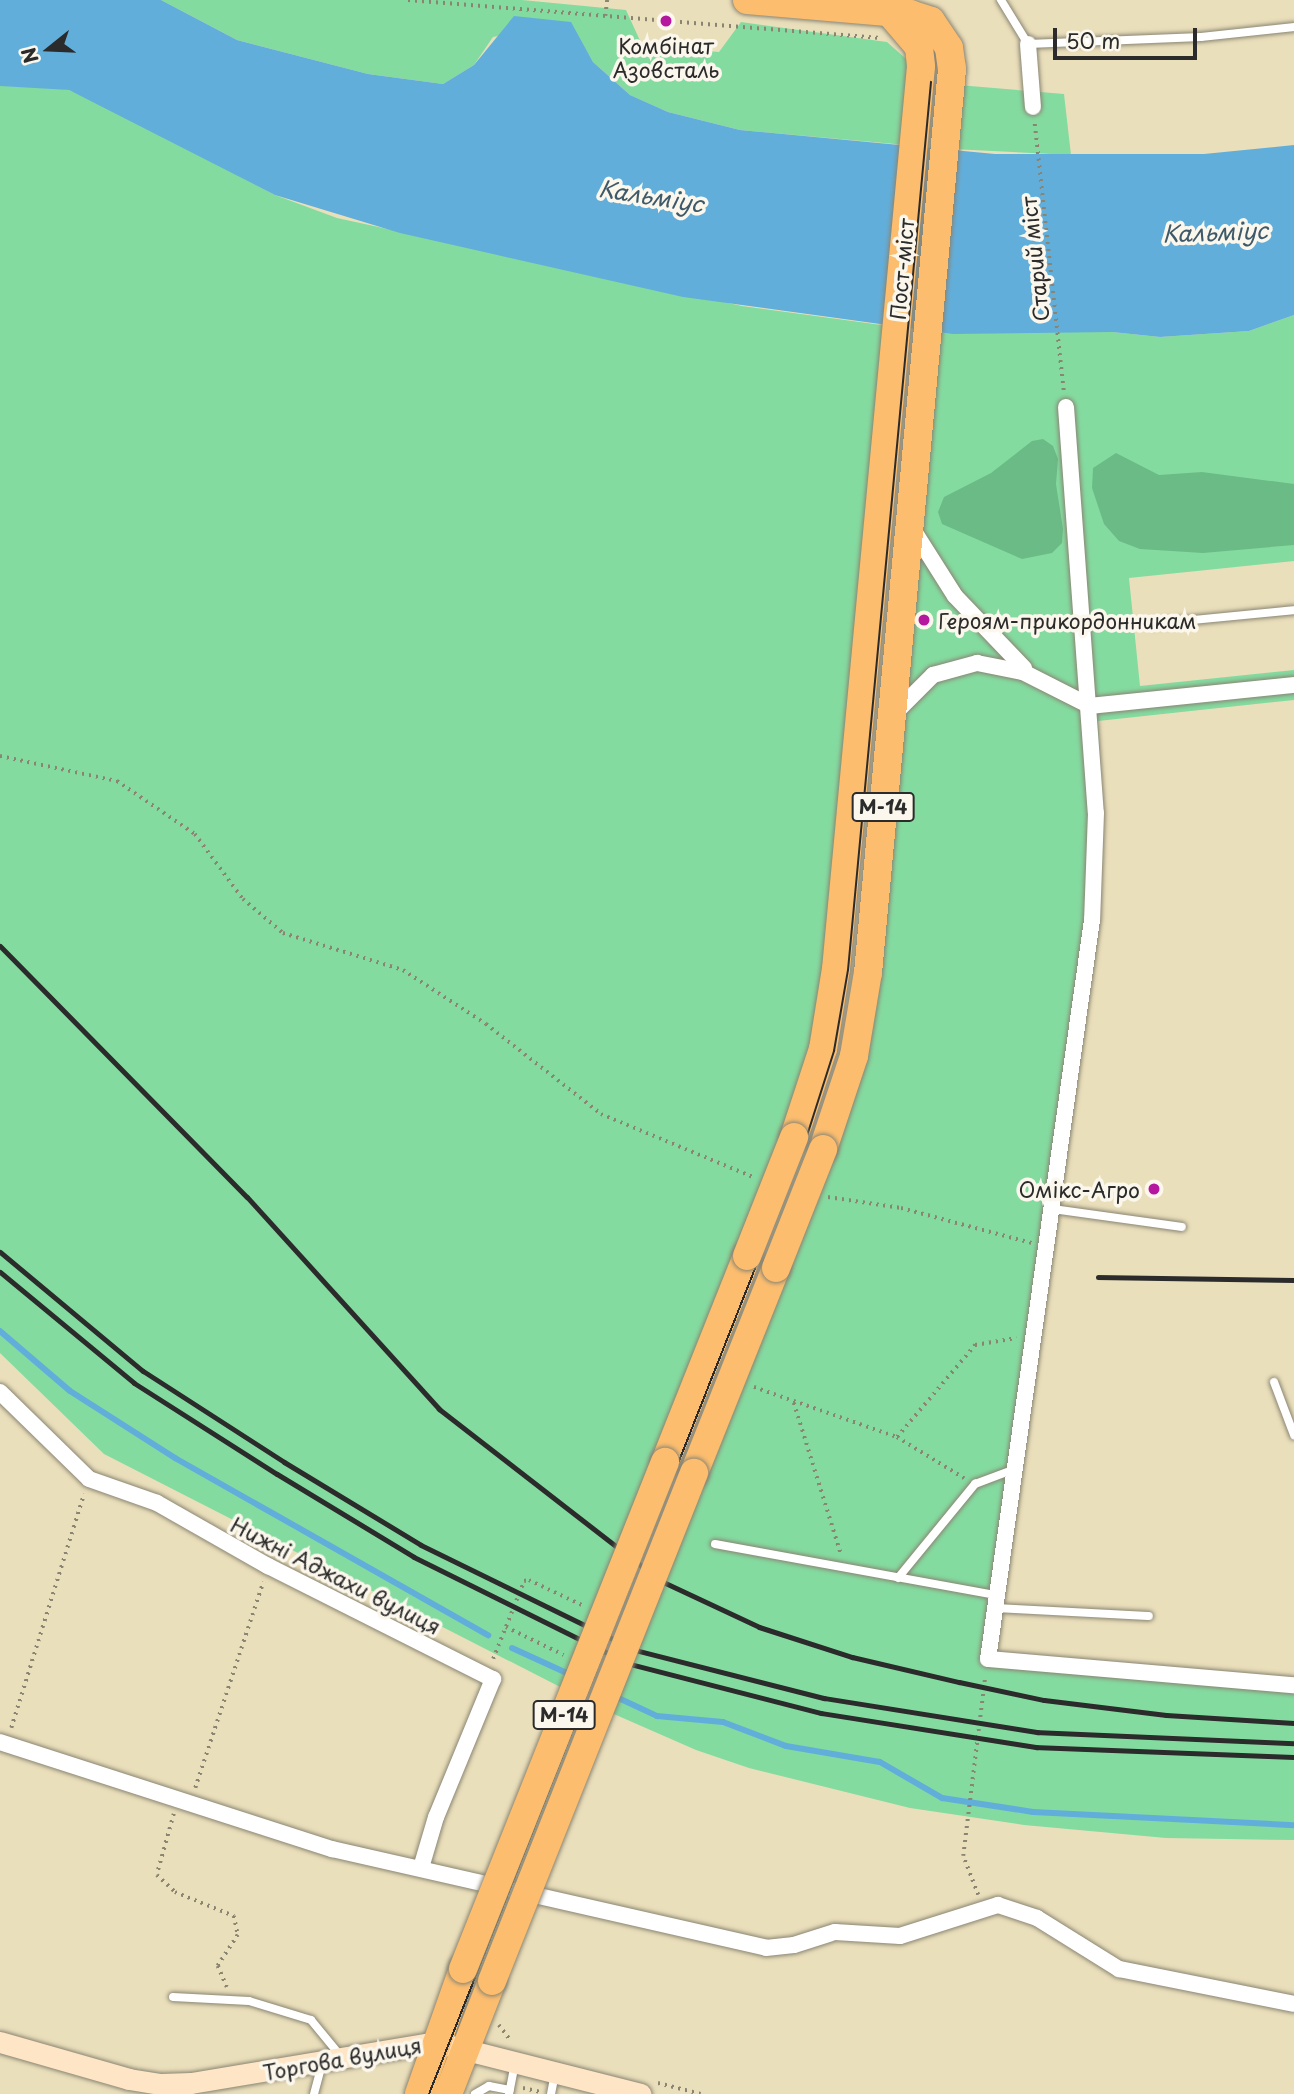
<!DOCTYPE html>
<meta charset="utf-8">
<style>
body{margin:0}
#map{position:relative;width:1294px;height:2094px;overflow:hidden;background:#eadfbb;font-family:"Playpen Sans",sans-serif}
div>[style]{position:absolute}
.green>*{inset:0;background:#84dba0}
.forest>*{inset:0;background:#6bbb86}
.water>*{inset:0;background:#62aedb}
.stream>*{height:6px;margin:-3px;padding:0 3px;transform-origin:3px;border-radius:3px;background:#62aedb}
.path>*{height:3.5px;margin-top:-1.75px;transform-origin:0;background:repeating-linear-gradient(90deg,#8a8573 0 2px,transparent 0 7px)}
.roads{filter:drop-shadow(0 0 2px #8a8573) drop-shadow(0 0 2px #8a8573)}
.lane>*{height:8px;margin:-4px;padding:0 4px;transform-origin:4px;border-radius:4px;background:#fff}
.street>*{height:16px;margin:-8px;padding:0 8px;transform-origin:8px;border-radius:8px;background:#fff}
.secondary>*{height:21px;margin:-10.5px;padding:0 10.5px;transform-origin:10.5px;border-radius:10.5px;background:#fee5c5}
.highway>*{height:28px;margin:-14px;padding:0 14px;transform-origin:14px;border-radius:14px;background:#fcbd6f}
.tram>*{height:2px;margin:-1px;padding:0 1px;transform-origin:1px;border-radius:1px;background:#2b2b2b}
.rail>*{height:5px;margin:-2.5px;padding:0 2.5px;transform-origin:2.5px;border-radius:2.5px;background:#2b2b2b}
.bridges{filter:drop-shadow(0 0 2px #8a8573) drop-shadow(0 0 2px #8a8573)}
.highway-bridge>*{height:28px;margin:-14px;padding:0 14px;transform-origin:14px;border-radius:14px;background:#fcbd6f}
.dots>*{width:19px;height:19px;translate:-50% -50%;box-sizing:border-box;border:4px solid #fbf7ec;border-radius:50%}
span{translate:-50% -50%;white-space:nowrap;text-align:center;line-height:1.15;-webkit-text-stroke:7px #fbf7ec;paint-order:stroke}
.shield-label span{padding:2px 5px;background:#fbf7ec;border:2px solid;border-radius:5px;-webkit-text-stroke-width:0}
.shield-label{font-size:19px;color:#2b2b2b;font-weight:700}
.poi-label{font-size:21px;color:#2b2b2b}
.left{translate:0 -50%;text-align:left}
.right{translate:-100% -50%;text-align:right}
.street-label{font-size:21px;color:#2b2b2b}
.water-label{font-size:23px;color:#3e5969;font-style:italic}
.north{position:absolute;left:14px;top:14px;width:70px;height:70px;-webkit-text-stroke:5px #fbf7ec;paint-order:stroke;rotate:252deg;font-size:19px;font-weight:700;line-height:28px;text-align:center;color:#2b2b2b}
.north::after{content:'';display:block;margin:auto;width:24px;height:32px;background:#2b2b2b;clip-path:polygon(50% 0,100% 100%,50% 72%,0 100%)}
.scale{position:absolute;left:1053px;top:28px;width:144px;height:32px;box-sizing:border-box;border:4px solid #2b2b2b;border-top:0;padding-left:9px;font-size:21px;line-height:24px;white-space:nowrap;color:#2b2b2b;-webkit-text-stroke:5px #fbf7ec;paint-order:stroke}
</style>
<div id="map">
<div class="green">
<div style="clip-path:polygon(161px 0,522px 0,626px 10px,642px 45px,719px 52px,741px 22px,887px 42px,914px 66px,906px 145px,740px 130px,668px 112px,630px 95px,593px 62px,570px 22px,493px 37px,474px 65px,443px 84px,368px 74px,237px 40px)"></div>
<div style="clip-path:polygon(39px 85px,69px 90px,119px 112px,275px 195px,337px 218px,742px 306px,889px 326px,816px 1047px,566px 1690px,104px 1454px,0 1353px,0 86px)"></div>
<div style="clip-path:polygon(958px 85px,1064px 94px,1071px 155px,952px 149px)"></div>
<div style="clip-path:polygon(1294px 315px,1294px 561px,1129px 578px,1140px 686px,1294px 670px,1294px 700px,1098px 721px,1103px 813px,1099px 921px,996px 1652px,1294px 1678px,1294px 1840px,1166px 1838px,1024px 1825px,910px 1808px,749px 1768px,696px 1750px,607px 1711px,849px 1099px,934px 332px,1112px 332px,1160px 337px,1249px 331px)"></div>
</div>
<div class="forest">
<div style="clip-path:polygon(1043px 439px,1053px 446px,1058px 459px,1056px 484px,1063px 529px,1062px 543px,1052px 553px,1022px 559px,942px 524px,938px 512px,944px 497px,991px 473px,1032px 441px)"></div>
<div style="clip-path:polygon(1116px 453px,1159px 475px,1202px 472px,1294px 484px,1294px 545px,1203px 553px,1140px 549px,1119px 541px,1104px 524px,1092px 488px,1093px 468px)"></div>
</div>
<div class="water">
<div style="clip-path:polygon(0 0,161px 0,237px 40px,368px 74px,443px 84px,474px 65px,514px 16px,571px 22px,593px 62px,630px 95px,668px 112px,740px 130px,995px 154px,1204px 154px,1294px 145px,1294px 315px,1249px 331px,1160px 337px,1112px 332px,953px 334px,683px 297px,400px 233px,275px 195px,69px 90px,0 86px)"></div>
</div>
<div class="stream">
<div style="left:0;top:1331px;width:92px;rotate:40.6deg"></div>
<div style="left:70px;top:1391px;width:125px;rotate:32.5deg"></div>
<div style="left:175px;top:1458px;width:360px;rotate:29.5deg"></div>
<div style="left:512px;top:1648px;width:65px;rotate:24.6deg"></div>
<div style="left:612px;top:1695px;width:50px;rotate:25deg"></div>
<div style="left:657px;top:1716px;width:66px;rotate:5.2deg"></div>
<div style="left:723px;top:1722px;width:67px;rotate:20.9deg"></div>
<div style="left:786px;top:1746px;width:95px;rotate:9.7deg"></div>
<div style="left:880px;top:1762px;width:72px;rotate:30.1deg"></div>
<div style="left:942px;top:1798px;width:92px;rotate:8.7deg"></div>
<div style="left:1033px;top:1812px;width:261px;rotate:2.9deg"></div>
</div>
<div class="path">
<div style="left:408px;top:0;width:474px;rotate:4.6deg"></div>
<div style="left:605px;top:16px;width:16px;rotate:-83deg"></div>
<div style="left:1035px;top:124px;width:269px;rotate:83.8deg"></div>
<div style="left:0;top:756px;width:120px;rotate:12.1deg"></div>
<div style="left:117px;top:781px;width:94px;rotate:34.2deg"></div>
<div style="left:195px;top:834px;width:81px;rotate:53.6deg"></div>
<div style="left:243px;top:899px;width:52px;rotate:40.4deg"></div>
<div style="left:283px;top:933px;width:126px;rotate:17.1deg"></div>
<div style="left:403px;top:970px;width:99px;rotate:33deg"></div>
<div style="left:486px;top:1024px;width:146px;rotate:38deg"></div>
<div style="left:601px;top:1114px;width:165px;rotate:22.5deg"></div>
<div style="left:828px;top:1197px;width:74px;rotate:8.6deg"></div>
<div style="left:901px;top:1208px;width:136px;rotate:15deg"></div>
<div style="left:754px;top:1387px;width:151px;rotate:19.3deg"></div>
<div style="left:897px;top:1437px;width:79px;rotate:31.5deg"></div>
<div style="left:794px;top:1403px;width:158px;rotate:72.7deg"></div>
<div style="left:897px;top:1437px;width:121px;rotate:-49.7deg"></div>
<div style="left:975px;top:1345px;width:42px;rotate:-9.7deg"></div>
<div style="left:506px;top:1627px;width:64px;rotate:25.8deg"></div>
<div style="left:493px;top:1659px;width:84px;rotate:-68.3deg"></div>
<div style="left:524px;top:1581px;width:5px;rotate:-11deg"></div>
<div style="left:529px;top:1580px;width:61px;rotate:25.3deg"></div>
<div style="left:11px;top:1728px;width:245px;rotate:-72.7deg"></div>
<div style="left:195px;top:1788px;width:217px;rotate:-71.7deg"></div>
<div style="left:174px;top:1814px;width:63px;rotate:105.6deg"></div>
<div style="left:157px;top:1875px;width:25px;rotate:43deg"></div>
<div style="left:175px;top:1892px;width:64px;rotate:22.1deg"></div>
<div style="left:234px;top:1916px;width:19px;rotate:78deg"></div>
<div style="left:238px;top:1935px;width:37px;rotate:123deg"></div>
<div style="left:218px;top:1966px;width:23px;rotate:67deg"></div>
<div style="left:978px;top:1895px;width:42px;rotate:-111deg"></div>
<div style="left:963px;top:1856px;width:181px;rotate:-83deg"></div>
<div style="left:499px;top:2025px;width:20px;rotate:53deg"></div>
<div style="left:658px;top:2083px;width:44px;rotate:14.3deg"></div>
<div style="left:523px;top:2088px;width:17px;rotate:13deg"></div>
</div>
<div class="roads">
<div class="lane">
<div style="left:1001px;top:0;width:52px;rotate:58.5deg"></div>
<div style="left:1028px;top:44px;width:173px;rotate:-2.3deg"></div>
<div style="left:1201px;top:37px;width:94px;rotate:-6.1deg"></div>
<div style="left:1152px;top:624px;width:143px;rotate:-5.6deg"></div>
<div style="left:1053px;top:1209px;width:130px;rotate:7.9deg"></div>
<div style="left:1274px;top:1382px;width:57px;rotate:69.3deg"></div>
<div style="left:715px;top:1544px;width:287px;rotate:10.3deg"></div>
<div style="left:898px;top:1578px;width:122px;rotate:-50.7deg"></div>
<div style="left:975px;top:1484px;width:43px;rotate:-20.6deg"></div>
<div style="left:995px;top:1608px;width:154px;rotate:3deg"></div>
<div style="left:173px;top:1997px;width:76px;rotate:3deg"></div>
<div style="left:249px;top:2001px;width:65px;rotate:17deg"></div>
<div style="left:311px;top:2020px;width:44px;rotate:50.5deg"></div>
<div style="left:314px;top:2094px;width:31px;rotate:-75deg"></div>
<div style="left:475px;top:2094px;width:16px;rotate:-30deg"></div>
<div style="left:489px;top:2086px;width:21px;rotate:11deg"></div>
<div style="left:509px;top:2094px;width:32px;rotate:-79deg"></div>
<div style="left:551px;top:2094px;width:21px;rotate:-79deg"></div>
</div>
<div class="street">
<div style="left:1028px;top:44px;width:63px;rotate:85.5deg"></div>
<div style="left:1066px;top:407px;width:407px;rotate:85.8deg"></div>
<div style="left:1096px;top:813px;width:107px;rotate:92.1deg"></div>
<div style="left:1092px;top:920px;width:746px;rotate:98.01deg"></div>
<div style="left:988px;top:1659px;width:307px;rotate:4.9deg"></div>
<div style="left:912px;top:528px;width:80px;rotate:57.7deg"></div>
<div style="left:955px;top:596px;width:100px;rotate:46.2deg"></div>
<div style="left:895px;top:713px;width:54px;rotate:-45deg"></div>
<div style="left:933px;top:675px;width:46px;rotate:-15.3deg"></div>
<div style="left:977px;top:663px;width:47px;rotate:11.1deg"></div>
<div style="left:1023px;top:672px;width:75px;rotate:26.9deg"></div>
<div style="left:1090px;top:706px;width:205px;rotate:-5.9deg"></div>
<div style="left:0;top:1392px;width:124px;rotate:44.3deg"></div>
<div style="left:89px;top:1479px;width:72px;rotate:19.4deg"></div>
<div style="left:157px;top:1503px;width:128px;rotate:29.6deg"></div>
<div style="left:268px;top:1566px;width:252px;rotate:26.7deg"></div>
<div style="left:493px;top:1679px;width:149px;rotate:112.4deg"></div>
<div style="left:436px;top:1817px;width:53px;rotate:106.4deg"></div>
<div style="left:0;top:1742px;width:349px;rotate:17.9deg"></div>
<div style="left:332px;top:1849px;width:445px;rotate:12.8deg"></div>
<div style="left:766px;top:1948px;width:28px;rotate:-6deg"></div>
<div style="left:794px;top:1945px;width:43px;rotate:-17.6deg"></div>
<div style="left:835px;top:1932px;width:65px;rotate:3.5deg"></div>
<div style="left:900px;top:1936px;width:103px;rotate:-17.6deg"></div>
<div style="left:998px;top:1905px;width:41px;rotate:18.4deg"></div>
<div style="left:1037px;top:1918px;width:97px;rotate:31.9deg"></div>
<div style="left:1119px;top:1969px;width:178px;rotate:11.3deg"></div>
</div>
<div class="secondary">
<div style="left:0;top:2042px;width:134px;rotate:16deg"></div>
<div style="left:129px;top:2079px;width:32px;rotate:9deg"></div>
<div style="left:161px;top:2084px;width:30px;rotate:-2deg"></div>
<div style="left:191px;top:2083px;width:247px;rotate:-9.5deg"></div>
<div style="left:435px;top:2042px;width:212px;rotate:14.2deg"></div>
</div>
<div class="highway">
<div style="left:747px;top:0;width:164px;rotate:4.9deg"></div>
<div style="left:910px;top:14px;width:22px;rotate:18deg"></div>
<div style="left:931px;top:21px;width:32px;rotate:56deg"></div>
<div style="left:949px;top:48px;width:21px;rotate:82deg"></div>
<div style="left:952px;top:69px;width:907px;rotate:95.31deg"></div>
<div style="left:868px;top:972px;width:85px;rotate:99.5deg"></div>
<div style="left:854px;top:1056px;width:98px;rotate:108.4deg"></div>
<div style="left:794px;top:1137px;width:93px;rotate:-71.8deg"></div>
<div style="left:823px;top:1049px;width:81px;rotate:-80.8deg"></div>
<div style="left:836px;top:969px;width:907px;rotate:-84.62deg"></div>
<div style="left:921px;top:66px;width:19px;rotate:-96deg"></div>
<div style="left:919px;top:47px;width:45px;rotate:-130.5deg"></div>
<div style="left:665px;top:1462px;width:222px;rotate:-68.3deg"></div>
<div style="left:694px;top:1473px;width:221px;rotate:-68.2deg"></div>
<div style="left:419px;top:2094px;width:133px;rotate:-70.6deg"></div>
<div style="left:448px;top:2094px;width:121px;rotate:-68.7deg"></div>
</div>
</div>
<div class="tram">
<div style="left:429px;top:2094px;width:1024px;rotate:-68.45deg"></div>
<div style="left:805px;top:1142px;width:96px;rotate:-72.3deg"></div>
<div style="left:834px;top:1051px;width:82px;rotate:-80.2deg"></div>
<div style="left:848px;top:970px;width:892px;rotate:-84.66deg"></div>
</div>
<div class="rail">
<div style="left:0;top:946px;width:352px;rotate:45.5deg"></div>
<div style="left:247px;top:1197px;width:286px;rotate:47.8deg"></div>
<div style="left:439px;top:1409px;width:281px;rotate:37.8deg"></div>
<div style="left:661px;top:1581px;width:108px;rotate:25.1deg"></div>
<div style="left:759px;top:1627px;width:98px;rotate:17.9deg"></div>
<div style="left:852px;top:1657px;width:110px;rotate:13.2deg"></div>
<div style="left:959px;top:1682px;width:87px;rotate:12deg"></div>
<div style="left:1044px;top:1700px;width:123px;rotate:7deg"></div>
<div style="left:1166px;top:1715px;width:128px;rotate:3.6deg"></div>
<div style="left:0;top:1252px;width:186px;rotate:39.8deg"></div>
<div style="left:143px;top:1371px;width:168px;rotate:32.8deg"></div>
<div style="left:284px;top:1462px;width:160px;rotate:31.2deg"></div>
<div style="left:421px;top:1545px;width:238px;rotate:26.1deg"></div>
<div style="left:635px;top:1650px;width:195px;rotate:14.3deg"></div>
<div style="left:824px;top:1698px;width:216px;rotate:9.1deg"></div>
<div style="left:1037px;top:1732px;width:257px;rotate:2.5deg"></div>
<div style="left:0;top:1272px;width:174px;rotate:39.6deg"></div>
<div style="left:134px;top:1383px;width:169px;rotate:32.5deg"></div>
<div style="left:277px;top:1474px;width:160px;rotate:31.2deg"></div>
<div style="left:414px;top:1557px;width:241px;rotate:26.4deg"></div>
<div style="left:630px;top:1664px;width:197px;rotate:14.4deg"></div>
<div style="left:821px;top:1713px;width:218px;rotate:9deg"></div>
<div style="left:1036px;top:1747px;width:258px;rotate:2.2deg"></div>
<div style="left:1098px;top:1277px;width:196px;rotate:0.9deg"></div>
</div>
<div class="bridges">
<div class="highway-bridge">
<div style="left:747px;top:1256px;width:128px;rotate:-68.4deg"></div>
<div style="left:776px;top:1268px;width:128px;rotate:-68.4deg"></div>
<div style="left:463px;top:1969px;width:546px;rotate:-68.28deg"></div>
<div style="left:492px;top:1981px;width:547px;rotate:-68.32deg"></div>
</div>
</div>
<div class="dots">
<div style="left:666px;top:21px;background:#b5179e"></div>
<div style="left:924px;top:620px;background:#b5179e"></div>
<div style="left:1154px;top:1189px;background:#b5179e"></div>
</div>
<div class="shield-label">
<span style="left:883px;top:807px">М-14</span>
<span style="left:564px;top:1715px">М-14</span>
</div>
<div class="poi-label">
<span style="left:666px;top:57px">Комбінат<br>Азовсталь</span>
<span class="left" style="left:938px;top:620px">Героям-прикордонникам</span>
<span class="right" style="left:1140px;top:1189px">Омiкс-Агро</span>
</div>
<div class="street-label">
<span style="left:1034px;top:259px;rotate:-96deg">Старий міст</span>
<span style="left:901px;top:269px;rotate:-85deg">Пост-міст</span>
<span style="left:336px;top:1575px;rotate:27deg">Нижні Аджахи вулиця</span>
<span style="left:342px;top:2058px;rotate:-10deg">Торгова вулиця</span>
</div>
<div class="water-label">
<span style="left:651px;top:196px;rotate:9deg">Кальміус</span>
<span style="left:1215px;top:232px;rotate:-2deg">Кальміус</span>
</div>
<div class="north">N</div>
<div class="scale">50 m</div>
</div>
